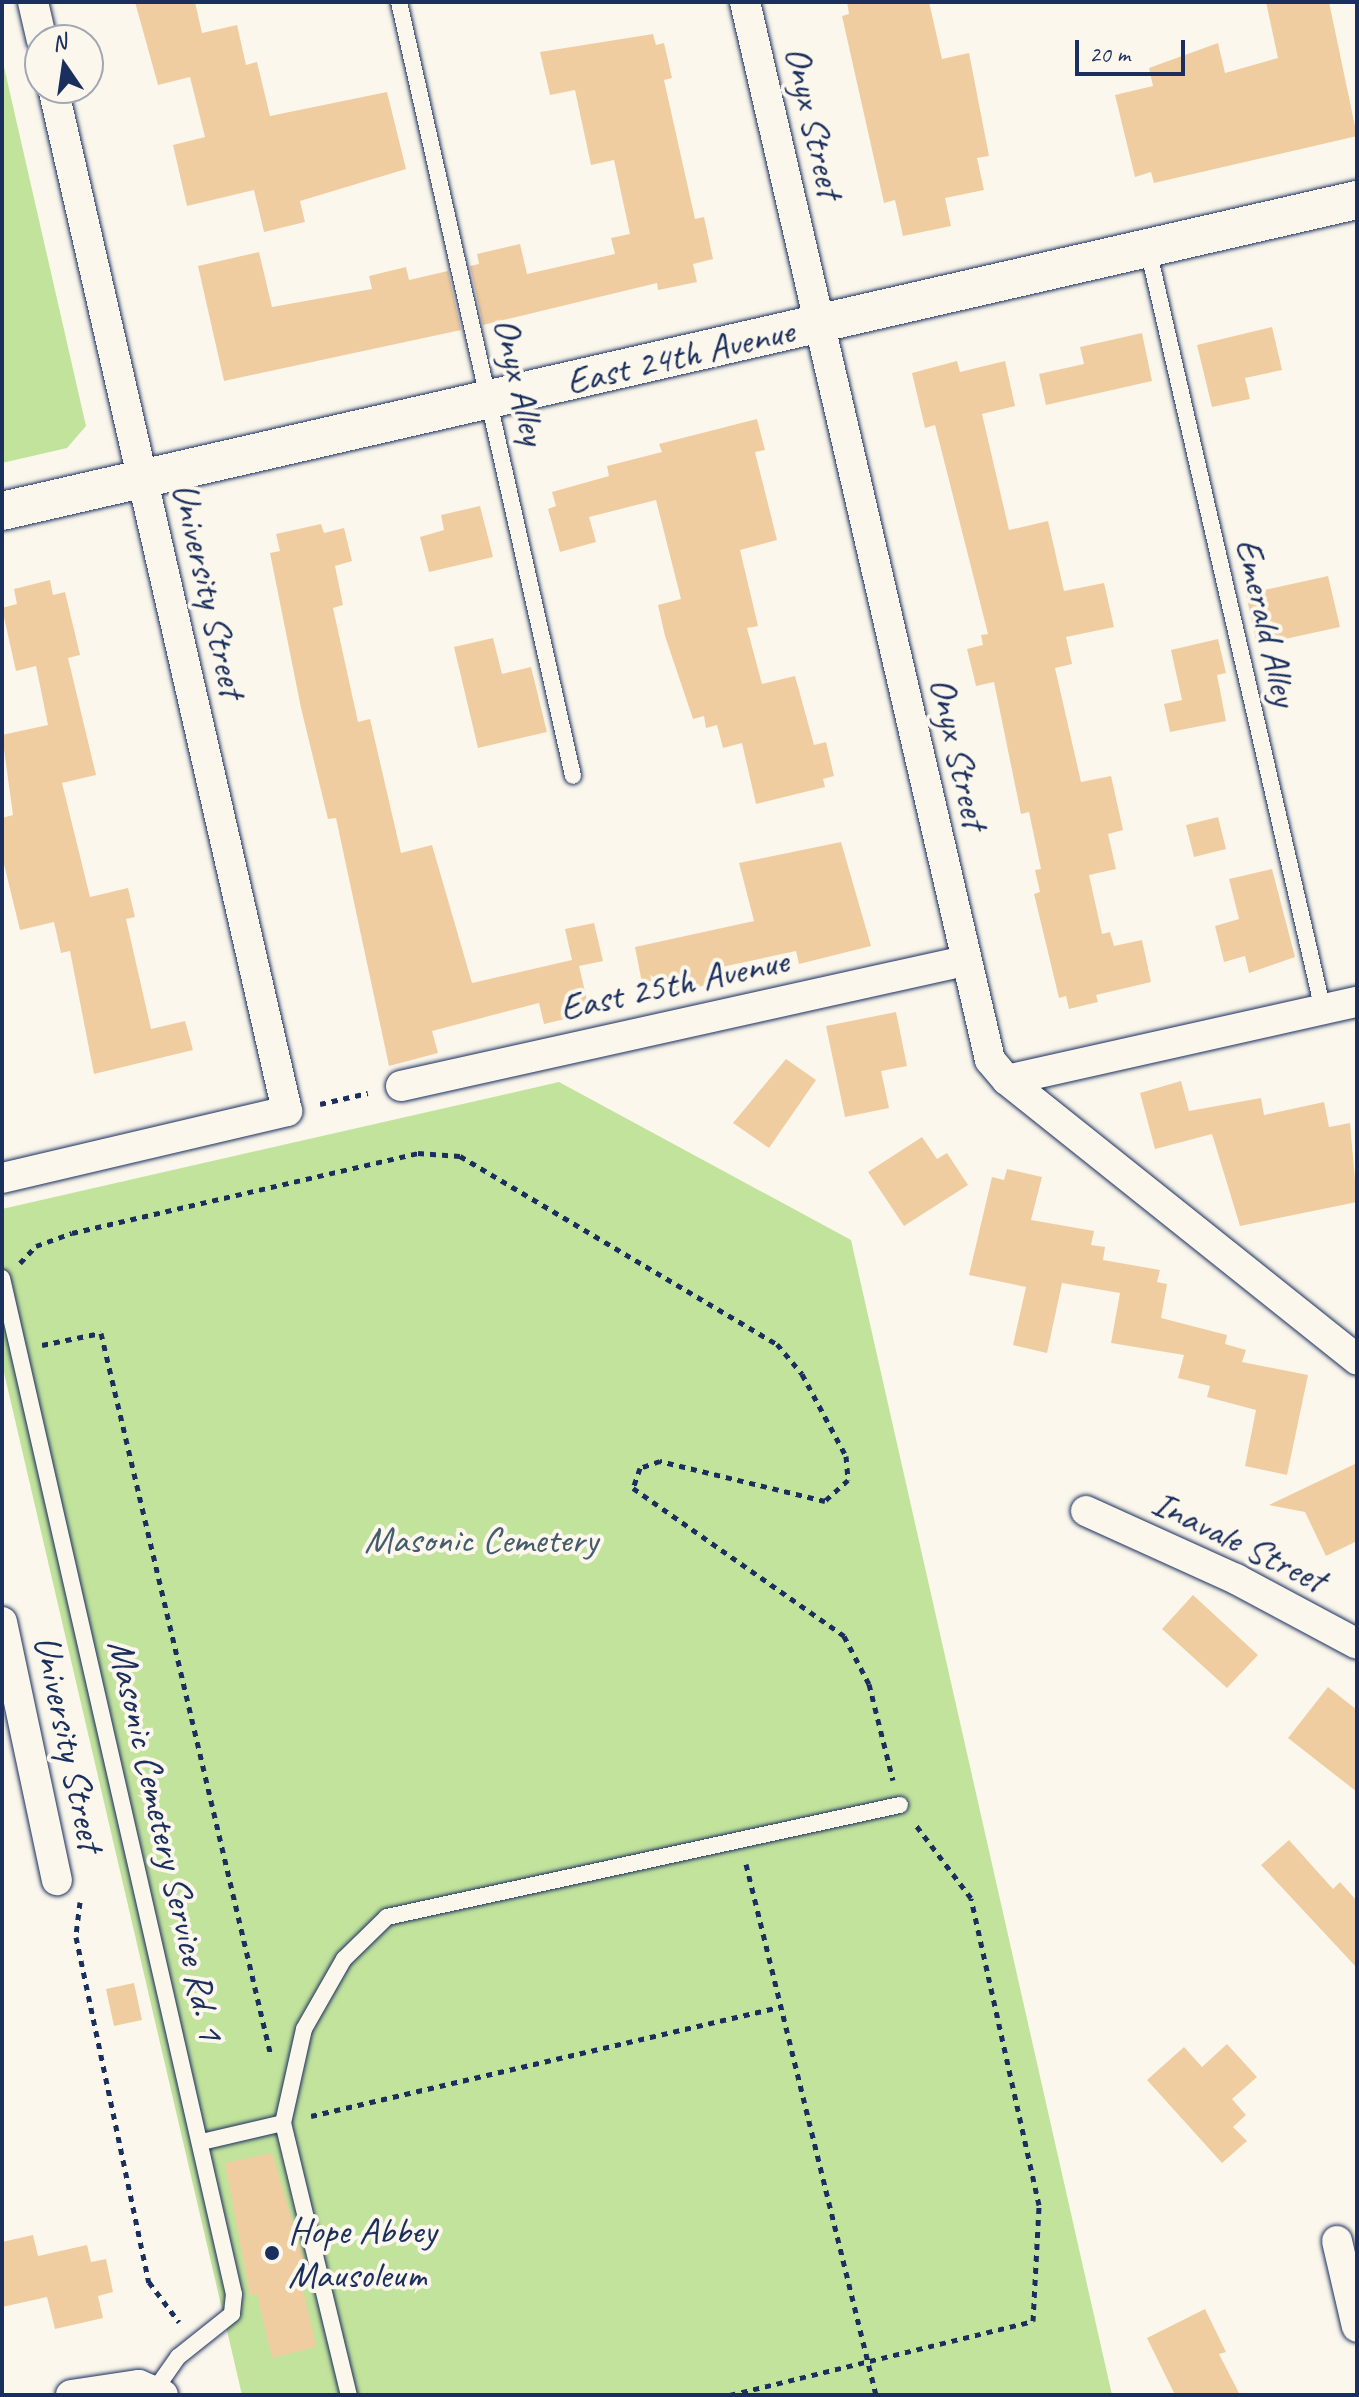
<!DOCTYPE html>
<style>
body{margin:0}
#map{position:relative;width:1359px;height:2397px;overflow:hidden;background:#fbf7ec;font-family:Caveat,sans-serif}
div>[style]{position:absolute}
.green>*{inset:0;background:#c2e39c}
.building>*{inset:0;background:#f0cda1}
.path>*{height:5px;margin-top:-2.5px;transform-origin:0;background:repeating-linear-gradient(90deg,#1b2f5e 0 6px,transparent 0 12px)}
.roads{filter:drop-shadow(0 0 2px #1b2f5e) drop-shadow(0 0 2px #1b2f5e)}
.service>*{height:16px;margin:-8px;padding:0 8px;transform-origin:8px;border-radius:8px;background:#fbf7ec}
.minor>*{height:30px;margin:-15px;padding:0 15px;transform-origin:15px;border-radius:15px;background:#fbf7ec}
.tertiary>*{height:38px;margin:-19px;padding:0 19px;transform-origin:19px;border-radius:19px;background:#fbf7ec}
.dots>*{width:22px;height:22px;translate:-50% -50%;box-sizing:border-box;border:4px solid #fbf7ec;border-radius:50%}
span{translate:-50% -50%;white-space:nowrap;text-align:center;line-height:1.15;-webkit-text-stroke:8px #fbf7ec;paint-order:stroke}
.street-label{font-size:38px;color:#1b2f5e}
.park-label{font-size:38px;color:#455c6e}
.poi-label{font-size:38px;color:#1b2f5e}
.left{translate:0 -50%;text-align:left}
.frame{position:absolute;inset:0;border:4px solid #1b2f5e;pointer-events:none}
.north{position:absolute;left:24px;top:24px;width:80px;height:80px;box-sizing:border-box;background:#fbf7ec;border:2px solid #a1a7b3;border-radius:50%;rotate:347deg;font-size:22px;font-weight:700;line-height:32px;text-align:center;color:#1b2f5e}
.north::after{content:'';display:block;margin:auto;width:28px;height:36px;background:#1b2f5e;clip-path:polygon(50% 0,100% 100%,50% 72%,0 100%)}
.scale{position:absolute;left:1075px;top:40px;width:110px;height:36px;box-sizing:border-box;border:4px solid #1b2f5e;border-top:0;padding-left:10px;font-size:24px;line-height:28px;white-space:nowrap;color:#1b2f5e;-webkit-text-stroke:6px #fbf7ec;paint-order:stroke}
</style>
<div id="map">
<div class="green">
<div style="clip-path:polygon(2px 58px,86px 426px,67px 448px,2px 463px)"></div>
<div style="clip-path:polygon(559px 1082px,851px 1240px,1112px 2395px,242px 2395px,2px 1364px,2px 1209px)"></div>
</div>
<div class="building">
<div style="clip-path:polygon(135px 2px,195px 2px,202px 33px,237px 25px,246px 65px,257px 62px,270px 116px,387px 92px,406px 169px,300px 201px,305px 222px,264px 232px,254px 190px,187px 206px,173px 145px,205px 137px,190px 77px,158px 85px)"></div>
<div style="clip-path:polygon(847px 2px,929px 2px,942px 59px,969px 53px,989px 156px,977px 158px,984px 190px,945px 198px,951px 226px,903px 236px,895px 200px,884px 203px,842px 16px,849px 14px)"></div>
<div style="clip-path:polygon(1266px 2px,1329px 2px,1357px 136px,1154px 183px,1151px 172px,1135px 177px,1115px 95px,1153px 86px,1149px 68px,1218px 43px,1225px 73px,1278px 58px)"></div>
<div style="clip-path:polygon(653px 34px,656px 45px,664px 43px,672px 78px,664px 80px,695px 219px,704px 217px,713px 259px,693px 264px,697px 282px,658px 290px,657px 283px,483px 325px,470px 266px,479px 264px,477px 254px,520px 244px,527px 274px,615px 254px,611px 238px,630px 234px,614px 160px,591px 165px,575px 90px,550px 95px,540px 52px)"></div>
<div style="clip-path:polygon(259px 252px,272px 307px,372px 289px,369px 276px,406px 267px,409px 280px,448px 271px,461px 330px,224px 381px,198px 266px)"></div>
<div style="clip-path:polygon(1272px 327px,1282px 370px,1245px 378px,1250px 399px,1212px 407px,1197px 345px)"></div>
<div style="clip-path:polygon(1142px 333px,1152px 381px,1046px 405px,1039px 374px,1084px 364px,1080px 347px)"></div>
<div style="clip-path:polygon(957px 361px,960px 372px,1005px 361px,1015px 406px,982px 414px,1009px 530px,1048px 521px,1064px 591px,1104px 583px,1114px 627px,1066px 637px,1072px 664px,1055px 668px,1081px 782px,1111px 776px,1123px 830px,1108px 834px,1116px 869px,1089px 875px,1102px 934px,1110px 932px,1114px 946px,1142px 940px,1151px 982px,1096px 995px,1098px 1002px,1069px 1009px,1066px 996px,1059px 998px,1034px 894px,1040px 892px,1035px 870px,1041px 869px,1029px 812px,1021px 814px,994px 682px,976px 686px,967px 649px,983px 645px,981px 635px,988px 634px,935px 425px,925px 428px,912px 373px)"></div>
<div style="clip-path:polygon(757px 419px,765px 450px,755px 452px,777px 540px,740px 550px,758px 626px,747px 628px,762px 684px,795px 676px,814px 745px,826px 742px,834px 776px,823px 779px,825px 787px,756px 804px,742px 743px,723px 748px,717px 725px,706px 728px,704px 716px,693px 719px,665px 636px,658px 605px,681px 599px,656px 500px,589px 517px,596px 542px,560px 552px,548px 509px,556px 506px,552px 492px,609px 476px,607px 466px,662px 452px,659px 444px)"></div>
<div style="clip-path:polygon(480px 506px,493px 557px,429px 572px,420px 537px,444px 530px,441px 515px)"></div>
<div style="clip-path:polygon(321px 524px,324px 533px,344px 528px,352px 561px,335px 566px,343px 605px,333px 608px,358px 722px,370px 719px,401px 853px,432px 845px,472px 983px,572px 960px,565px 929px,594px 923px,603px 961px,579px 966px,590px 1013px,544px 1024px,539px 1003px,432px 1031px,438px 1053px,389px 1066px,336px 818px,328px 819px,301px 708px,270px 553px,280px 551px,276px 534px)"></div>
<div style="clip-path:polygon(1328px 576px,1340px 627px,1257px 645px,1246px 594px)"></div>
<div style="clip-path:polygon(50px 580px,53px 595px,65px 592px,80px 655px,68px 658px,96px 775px,62px 783px,90px 897px,128px 888px,135px 917px,126px 919px,151px 1029px,185px 1021px,193px 1050px,94px 1074px,70px 951px,61px 953px,54px 922px,20px 930px,2px 856px,2px 818px,13px 815px,2px 735px,48px 725px,36px 666px,16px 671px,2px 608px,17px 604px,14px 589px)"></div>
<div style="clip-path:polygon(493px 638px,502px 674px,531px 667px,547px 732px,478px 748px,454px 647px)"></div>
<div style="clip-path:polygon(1218px 639px,1226px 673px,1217px 675px,1226px 721px,1170px 732px,1164px 704px,1182px 700px,1171px 650px)"></div>
<div style="clip-path:polygon(1218px 817px,1226px 849px,1194px 857px,1186px 825px)"></div>
<div style="clip-path:polygon(841px 842px,871px 946px,799px 964px,796px 951px,717px 968px,720px 982px,663px 995px,659px 979px,642px 983px,635px 947px,754px 921px,739px 863px)"></div>
<div style="clip-path:polygon(1272px 869px,1295px 957px,1249px 973px,1245px 956px,1224px 962px,1215px 926px,1239px 919px,1229px 879px)"></div>
<div style="clip-path:polygon(896px 1012px,907px 1066px,881px 1071px,889px 1108px,845px 1117px,826px 1026px)"></div>
<div style="clip-path:polygon(786px 1059px,816px 1080px,769px 1148px,733px 1123px)"></div>
<div style="clip-path:polygon(1181px 1081px,1189px 1111px,1261px 1098px,1264px 1115px,1324px 1102px,1329px 1127px,1350px 1123px,1357px 1202px,1240px 1226px,1212px 1134px,1155px 1149px,1140px 1093px)"></div>
<div style="clip-path:polygon(922px 1137px,937px 1159px,947px 1153px,968px 1185px,904px 1226px,868px 1172px)"></div>
<div style="clip-path:polygon(1007px 1169px,1042px 1177px,1031px 1220px,1094px 1231px,1091px 1245px,1105px 1247px,1103px 1260px,1160px 1270px,1157px 1282px,1167px 1284px,1161px 1318px,1227px 1335px,1225px 1344px,1246px 1350px,1242px 1362px,1308px 1375px,1287px 1475px,1245px 1466px,1256px 1410px,1207px 1397px,1210px 1386px,1178px 1378px,1184px 1355px,1111px 1343px,1120px 1293px,1062px 1283px,1047px 1353px,1013px 1345px,1026px 1287px,969px 1275px,992px 1177px,1004px 1180px)"></div>
<div style="clip-path:polygon(1357px 1463px,1357px 1541px,1326px 1556px,1305px 1512px,1269px 1505px)"></div>
<div style="clip-path:polygon(1193px 1595px,1258px 1655px,1227px 1688px,1162px 1629px)"></div>
<div style="clip-path:polygon(1328px 1687px,1357px 1710px,1357px 1792px,1288px 1738px)"></div>
<div style="clip-path:polygon(1289px 1840px,1333px 1889px,1340px 1882px,1357px 1901px,1357px 1968px,1261px 1865px)"></div>
<div style="clip-path:polygon(134px 1983px,142px 2020px,114px 2026px,106px 1989px)"></div>
<div style="clip-path:polygon(1227px 2044px,1257px 2077px,1232px 2099px,1246px 2115px,1233px 2127px,1247px 2141px,1222px 2163px,1147px 2080px,1184px 2047px,1202px 2067px)"></div>
<div style="clip-path:polygon(272px 2153px,309px 2278px,301px 2280px,316px 2347px,272px 2358px,257px 2294px,250px 2296px,225px 2163px)"></div>
<div style="clip-path:polygon(33px 2235px,38px 2256px,87px 2245px,91px 2262px,106px 2259px,113px 2292px,98px 2296px,103px 2318px,55px 2329px,47px 2297px,2px 2307px,2px 2242px)"></div>
<div style="clip-path:polygon(1205px 2309px,1226px 2352px,1219px 2354px,1240px 2395px,1175px 2395px,1147px 2338px)"></div>
</div>
<div class="path">
<div style="left:320px;top:1104px;width:49px;rotate:-12.9deg"></div>
<div style="left:20px;top:1263px;width:23px;rotate:-47deg"></div>
<div style="left:36px;top:1246px;width:38px;rotate:-20deg"></div>
<div style="left:72px;top:1233px;width:355px;rotate:-13deg"></div>
<div style="left:418px;top:1153px;width:42px;rotate:4.1deg"></div>
<div style="left:460px;top:1156px;width:369px;rotate:30.7deg"></div>
<div style="left:777px;top:1344px;width:39px;rotate:50deg"></div>
<div style="left:802px;top:1374px;width:93px;rotate:61.8deg"></div>
<div style="left:846px;top:1456px;width:24px;rotate:85deg"></div>
<div style="left:848px;top:1480px;width:31px;rotate:138deg"></div>
<div style="left:825px;top:1501px;width:170px;rotate:-166.4deg"></div>
<div style="left:660px;top:1461px;width:21px;rotate:161deg"></div>
<div style="left:640px;top:1468px;width:21px;rotate:109deg"></div>
<div style="left:633px;top:1488px;width:258px;rotate:35deg"></div>
<div style="left:844px;top:1636px;width:54px;rotate:62.5deg"></div>
<div style="left:869px;top:1684px;width:99px;rotate:76deg"></div>
<div style="left:42px;top:1345px;width:60px;rotate:-11.5deg"></div>
<div style="left:101px;top:1333px;width:739px;rotate:76.77deg"></div>
<div style="left:746px;top:1864px;width:547px;rotate:76.24deg"></div>
<div style="left:80px;top:1902px;width:35px;rotate:97deg"></div>
<div style="left:76px;top:1937px;width:353px;rotate:78.1deg"></div>
<div style="left:149px;top:2282px;width:50px;rotate:53.1deg"></div>
<div style="left:311px;top:2116px;width:482px;rotate:-13.1deg"></div>
<div style="left:730px;top:2395px;width:312px;rotate:-13.7deg"></div>
<div style="left:1033px;top:2321px;width:116px;rotate:-87deg"></div>
<div style="left:1039px;top:2205px;width:314px;rotate:-102.5deg"></div>
<div style="left:971px;top:1898px;width:93px;rotate:-127.1deg"></div>
</div>
<div class="roads">
<div class="service">
<div style="left:399px;top:2px;width:793px;rotate:77.33deg"></div>
<div style="left:1148px;top:249px;width:781px;rotate:77.05deg"></div>
<div style="left:2px;top:1278px;width:1042px;rotate:77.14deg"></div>
<div style="left:234px;top:2294px;width:20px;rotate:96deg"></div>
<div style="left:232px;top:2314px;width:69px;rotate:141.5deg"></div>
<div style="left:178px;top:2357px;width:39px;rotate:125deg"></div>
<div style="left:283px;top:2123px;width:96px;rotate:-77.4deg"></div>
<div style="left:304px;top:2029px;width:81px;rotate:-60.3deg"></div>
<div style="left:344px;top:1959px;width:60px;rotate:-44.3deg"></div>
<div style="left:387px;top:1917px;width:525px;rotate:-12.32deg"></div>
<div style="left:202px;top:2142px;width:83px;rotate:-13.2deg"></div>
<div style="left:283px;top:2123px;width:280px;rotate:76.4deg"></div>
</div>
<div class="minor">
<div style="left:33px;top:2px;width:39px;rotate:77deg"></div>
<div style="left:745px;top:2px;width:1086px;rotate:76.96deg"></div>
<div style="left:990px;top:1060px;width:26px;rotate:50deg"></div>
<div style="left:1007px;top:1080px;width:448px;rotate:38.6deg"></div>
<div style="left:1007px;top:1080px;width:359px;rotate:-12.6deg"></div>
<div style="left:401px;top:1086px;width:578px;rotate:-12.5deg"></div>
<div style="left:2px;top:1178px;width:293px;rotate:-13.2deg"></div>
<div style="left:287px;top:1111px;width:1049px;rotate:-102.88deg"></div>
<div style="left:1086px;top:1511px;width:165px;rotate:24.4deg"></div>
<div style="left:1236px;top:1579px;width:137px;rotate:28.2deg"></div>
<div style="left:2px;top:1622px;width:264px;rotate:78deg"></div>
<div style="left:1337px;top:2241px;width:88px;rotate:76.9deg"></div>
<div style="left:71px;top:2395px;width:69px;rotate:-8.4deg"></div>
<div style="left:139px;top:2385px;width:26px;rotate:23deg"></div>
</div>
<div class="tertiary">
<div style="left:2px;top:511px;width:1390px;rotate:-12.93deg"></div>
</div>
</div>
<div class="dots">
<div style="left:272px;top:2253px;background:#1b2f5e"></div>
</div>
<div class="street-label">
<span style="left:814px;top:122px;rotate:77deg">Onyx Street</span>
<span style="left:680px;top:356px;rotate:-13deg">East 24th Avenue</span>
<span style="left:520px;top:381px;rotate:77deg">Onyx Alley</span>
<span style="left:209px;top:590px;rotate:77deg">University Street</span>
<span style="left:1267px;top:622px;rotate:77deg">Emerald Alley</span>
<span style="left:959px;top:753px;rotate:77deg">Onyx Street</span>
<span style="left:674px;top:984px;rotate:-12deg">East 25th Avenue</span>
<span style="left:1239px;top:1541px;rotate:26deg">Inavale Street</span>
<span style="left:69px;top:1743px;rotate:78deg">University Street</span>
<span style="left:166px;top:1840px;rotate:77deg">Masonic Cemetery Service Rd. 1</span>
</div>
<div class="park-label">
<span style="left:481px;top:1540px">Masonic Cemetery</span>
</div>
<div class="poi-label">
<span class="left" style="left:288px;top:2253px">Hope Abbey<br>Mausoleum</span>
</div>
<div class="frame"></div>
<div class="north">N</div>
<div class="scale">20 m</div>
</div>
